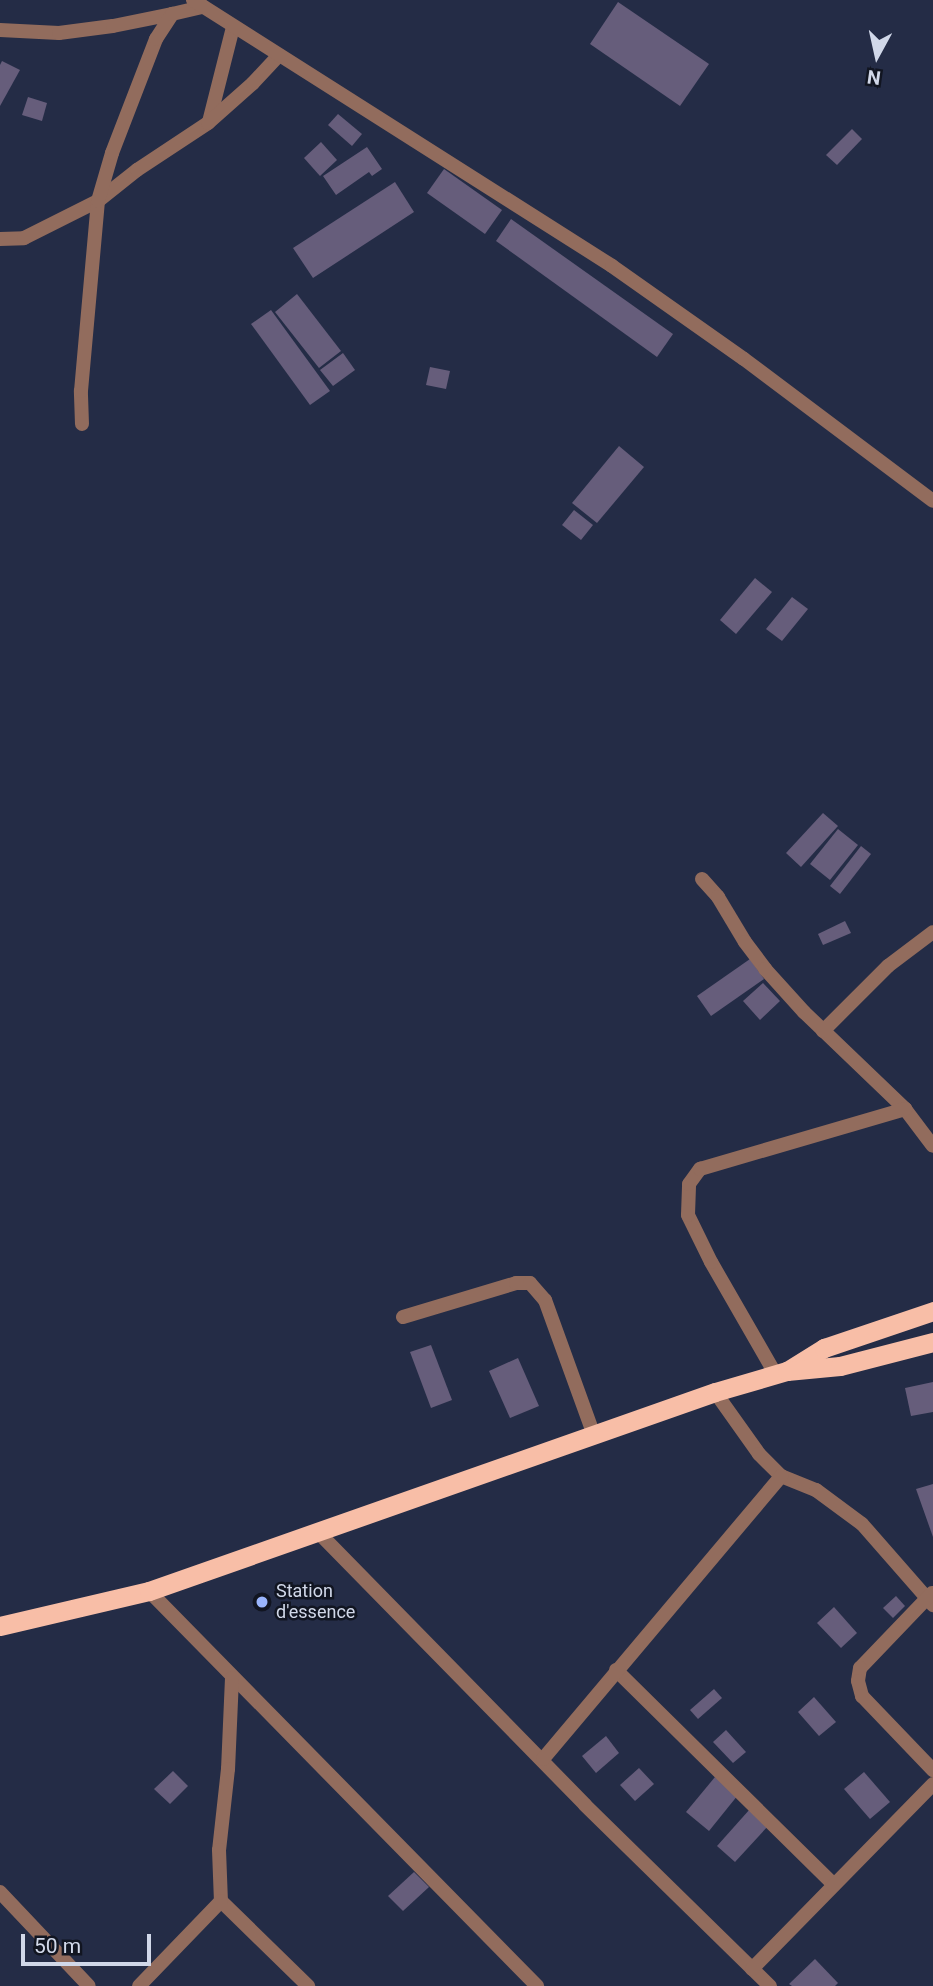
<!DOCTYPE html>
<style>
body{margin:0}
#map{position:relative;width:933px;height:1986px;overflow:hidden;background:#242c46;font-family:Roboto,sans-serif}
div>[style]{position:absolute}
.building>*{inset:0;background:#665d7b}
.minor>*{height:14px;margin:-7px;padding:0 7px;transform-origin:7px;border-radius:7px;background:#926c5d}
.tertiary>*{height:14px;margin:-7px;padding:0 7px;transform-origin:7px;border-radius:7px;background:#926c5d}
.trunk>*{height:19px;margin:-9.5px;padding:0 9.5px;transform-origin:9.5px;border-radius:9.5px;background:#f8bea7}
.dots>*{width:19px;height:19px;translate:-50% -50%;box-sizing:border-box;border:4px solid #111521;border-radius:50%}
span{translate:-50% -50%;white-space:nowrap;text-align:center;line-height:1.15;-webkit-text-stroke:5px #111521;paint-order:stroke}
.poi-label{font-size:18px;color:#d1d8e9}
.left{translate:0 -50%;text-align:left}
.north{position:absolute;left:842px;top:21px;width:70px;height:70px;-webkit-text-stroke:5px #111521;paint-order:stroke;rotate:188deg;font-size:19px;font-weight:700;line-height:28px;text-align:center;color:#d1d8e9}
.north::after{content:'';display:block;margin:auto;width:24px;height:32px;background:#d1d8e9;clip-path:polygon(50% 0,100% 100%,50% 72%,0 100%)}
.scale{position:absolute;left:21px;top:1934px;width:130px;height:32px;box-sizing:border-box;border:4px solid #d1d8e9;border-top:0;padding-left:9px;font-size:21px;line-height:24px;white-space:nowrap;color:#d1d8e9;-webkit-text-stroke:5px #111521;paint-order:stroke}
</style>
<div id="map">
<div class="building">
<div style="clip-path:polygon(618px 2px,709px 64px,680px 106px,590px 44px)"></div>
<div style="clip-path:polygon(2px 61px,20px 70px,0 106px,0 65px)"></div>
<div style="clip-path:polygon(28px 97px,47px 103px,42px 121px,22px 115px)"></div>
<div style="clip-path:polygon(338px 114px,362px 134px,352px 146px,328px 125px)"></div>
<div style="clip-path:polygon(852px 129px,862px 139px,837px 165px,826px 155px)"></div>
<div style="clip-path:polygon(321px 142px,337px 160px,320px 176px,304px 158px)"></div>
<div style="clip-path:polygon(367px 147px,382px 169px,372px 176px,369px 172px,336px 195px,323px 176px)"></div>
<div style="clip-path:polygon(444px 169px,502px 210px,485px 234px,427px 193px)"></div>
<div style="clip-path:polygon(395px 182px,414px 212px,313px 278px,293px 248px)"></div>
<div style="clip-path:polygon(511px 219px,673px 334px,657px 357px,496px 241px)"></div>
<div style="clip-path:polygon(297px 294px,341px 351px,319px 368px,275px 312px)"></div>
<div style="clip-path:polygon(271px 310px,330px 391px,310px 405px,251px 324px)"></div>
<div style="clip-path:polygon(343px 353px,355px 370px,333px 386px,320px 370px)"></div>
<div style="clip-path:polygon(430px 367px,450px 371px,446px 389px,426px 385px)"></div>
<div style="clip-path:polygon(619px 446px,644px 467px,597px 523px,572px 503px)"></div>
<div style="clip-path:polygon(574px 510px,593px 525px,581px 540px,562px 525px)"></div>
<div style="clip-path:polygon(755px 578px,772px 592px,736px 634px,720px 620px)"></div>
<div style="clip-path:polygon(792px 597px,808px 609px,782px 641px,766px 629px)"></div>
<div style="clip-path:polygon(823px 813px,838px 826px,801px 867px,786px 853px)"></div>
<div style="clip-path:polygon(838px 829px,858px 845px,830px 880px,810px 864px)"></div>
<div style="clip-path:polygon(861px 846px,871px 854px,840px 894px,830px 886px)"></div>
<div style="clip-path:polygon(845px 921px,851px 933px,823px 945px,818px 934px)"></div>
<div style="clip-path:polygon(750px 959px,764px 979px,711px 1016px,697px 996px)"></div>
<div style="clip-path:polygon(763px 983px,780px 1001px,760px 1020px,743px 1001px)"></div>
<div style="clip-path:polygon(431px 1345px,452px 1400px,431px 1408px,410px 1352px)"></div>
<div style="clip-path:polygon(518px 1358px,539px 1406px,510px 1418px,489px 1371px)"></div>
<div style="clip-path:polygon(933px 1382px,933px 1412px,911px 1416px,905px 1388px)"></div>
<div style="clip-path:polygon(933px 1484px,933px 1537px,916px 1489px)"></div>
<div style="clip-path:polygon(896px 1596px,905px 1606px,893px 1618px,883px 1608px)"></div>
<div style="clip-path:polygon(834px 1607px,857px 1633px,841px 1648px,817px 1623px)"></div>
<div style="clip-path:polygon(714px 1689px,722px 1698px,698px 1719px,690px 1710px)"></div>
<div style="clip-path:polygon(814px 1697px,836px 1722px,819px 1736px,798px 1712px)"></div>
<div style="clip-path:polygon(726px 1730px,746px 1752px,733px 1763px,713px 1742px)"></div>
<div style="clip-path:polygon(606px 1736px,619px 1753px,596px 1773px,582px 1756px)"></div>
<div style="clip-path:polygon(639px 1768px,654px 1784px,635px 1801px,620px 1785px)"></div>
<div style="clip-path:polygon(173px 1771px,188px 1786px,170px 1804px,154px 1789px)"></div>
<div style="clip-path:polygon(864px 1772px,890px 1802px,870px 1819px,844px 1789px)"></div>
<div style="clip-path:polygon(715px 1777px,738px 1795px,709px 1831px,686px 1812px)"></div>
<div style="clip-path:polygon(750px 1809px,769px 1825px,735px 1862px,717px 1846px)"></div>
<div style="clip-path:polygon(414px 1872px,429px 1887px,403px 1911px,388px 1896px)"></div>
<div style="clip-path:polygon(815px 1959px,838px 1983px,835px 1986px,792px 1986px,789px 1984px)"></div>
</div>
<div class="minor">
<div style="left:0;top:30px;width:59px;rotate:2.9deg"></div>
<div style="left:59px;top:33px;width:54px;rotate:-7.4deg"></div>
<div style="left:113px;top:26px;width:60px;rotate:-11.5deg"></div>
<div style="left:209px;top:122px;width:98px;rotate:-75.8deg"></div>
<div style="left:0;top:239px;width:24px;rotate:-2deg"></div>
<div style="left:24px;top:238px;width:83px;rotate:-26.6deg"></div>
<div style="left:98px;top:201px;width:50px;rotate:-38.5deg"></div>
<div style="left:137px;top:170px;width:85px;rotate:-33.5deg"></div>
<div style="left:208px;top:123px;width:60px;rotate:-41.6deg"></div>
<div style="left:253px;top:83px;width:38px;rotate:-47deg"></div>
<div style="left:82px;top:424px;width:33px;rotate:-92deg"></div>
<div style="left:81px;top:391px;width:191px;rotate:-84.9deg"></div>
<div style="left:98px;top:201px;width:50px;rotate:-73.7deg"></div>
<div style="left:112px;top:153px;width:122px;rotate:-68.9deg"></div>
<div style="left:156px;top:39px;width:30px;rotate:-57deg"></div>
<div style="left:172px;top:14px;width:32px;rotate:-13deg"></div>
<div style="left:702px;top:879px;width:24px;rotate:48deg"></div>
<div style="left:718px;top:897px;width:52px;rotate:59deg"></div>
<div style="left:745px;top:942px;width:34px;rotate:53deg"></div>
<div style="left:765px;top:969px;width:58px;rotate:47.8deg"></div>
<div style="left:804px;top:1012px;width:140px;rotate:43.8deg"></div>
<div style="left:905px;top:1109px;width:46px;rotate:52.9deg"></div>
<div style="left:823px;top:1031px;width:92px;rotate:-45deg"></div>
<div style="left:888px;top:966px;width:56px;rotate:-37.1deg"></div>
<div style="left:403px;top:1317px;width:118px;rotate:-16.7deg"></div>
<div style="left:516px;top:1283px;width:14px"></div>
<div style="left:530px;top:1283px;width:23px;rotate:49deg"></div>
<div style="left:545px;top:1300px;width:144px;rotate:70.1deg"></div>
<div style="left:776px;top:1375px;width:130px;rotate:-119.9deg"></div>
<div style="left:711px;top:1262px;width:52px;rotate:-116.1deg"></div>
<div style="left:688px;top:1215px;width:31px;rotate:-88deg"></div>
<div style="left:689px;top:1184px;width:19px;rotate:-54deg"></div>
<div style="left:700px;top:1169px;width:214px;rotate:-16.3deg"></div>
<div style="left:715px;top:1392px;width:76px;rotate:54.6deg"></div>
<div style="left:759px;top:1454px;width:31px;rotate:45deg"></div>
<div style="left:781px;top:1476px;width:38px;rotate:22deg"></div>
<div style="left:816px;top:1490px;width:57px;rotate:36.5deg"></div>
<div style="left:862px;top:1524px;width:108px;rotate:48.8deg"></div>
<div style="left:317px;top:1531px;width:383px;rotate:45.6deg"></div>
<div style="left:585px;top:1805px;width:259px;rotate:44.4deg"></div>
<div style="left:149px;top:1591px;width:554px;rotate:45.51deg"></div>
<div style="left:932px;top:1593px;width:104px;rotate:133.8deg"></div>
<div style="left:860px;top:1668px;width:13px;rotate:99deg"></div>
<div style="left:858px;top:1681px;width:16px;rotate:75deg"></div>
<div style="left:862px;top:1696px;width:103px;rotate:46.2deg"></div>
<div style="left:616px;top:1670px;width:306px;rotate:44.6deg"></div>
<div style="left:232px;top:1678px;width:91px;rotate:92.5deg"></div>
<div style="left:228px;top:1769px;width:81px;rotate:96.3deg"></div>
<div style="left:219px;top:1850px;width:51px;rotate:87.8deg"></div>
<div style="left:221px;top:1901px;width:122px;rotate:44.3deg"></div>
<div style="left:543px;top:1759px;width:370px;rotate:-49.9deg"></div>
<div style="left:0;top:1892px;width:129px;rotate:46.6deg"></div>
<div style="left:752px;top:1969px;width:259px;rotate:-45.6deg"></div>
<div style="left:139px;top:1986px;width:118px;rotate:-46deg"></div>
</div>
<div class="tertiary">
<div style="left:193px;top:0;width:496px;rotate:32.4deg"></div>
<div style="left:612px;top:266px;width:161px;rotate:35.2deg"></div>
<div style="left:744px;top:359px;width:236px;rotate:36.9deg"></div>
</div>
<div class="trunk">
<div style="left:787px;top:1371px;width:44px;rotate:-31.9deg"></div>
<div style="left:824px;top:1348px;width:115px;rotate:-18.7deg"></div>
<div style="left:0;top:1626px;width:153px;rotate:-13.2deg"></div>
<div style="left:149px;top:1591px;width:600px;rotate:-19.37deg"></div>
<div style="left:715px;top:1392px;width:75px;rotate:-16.3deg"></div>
<div style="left:787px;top:1371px;width:53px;rotate:-5.4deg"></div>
<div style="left:840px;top:1366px;width:96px;rotate:-14.5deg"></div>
</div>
<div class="dots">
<div style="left:262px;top:1602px;background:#9ab5fd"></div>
</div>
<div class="poi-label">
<span class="left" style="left:276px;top:1602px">Station<br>d'essence</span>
</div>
<div class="north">N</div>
<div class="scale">50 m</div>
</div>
